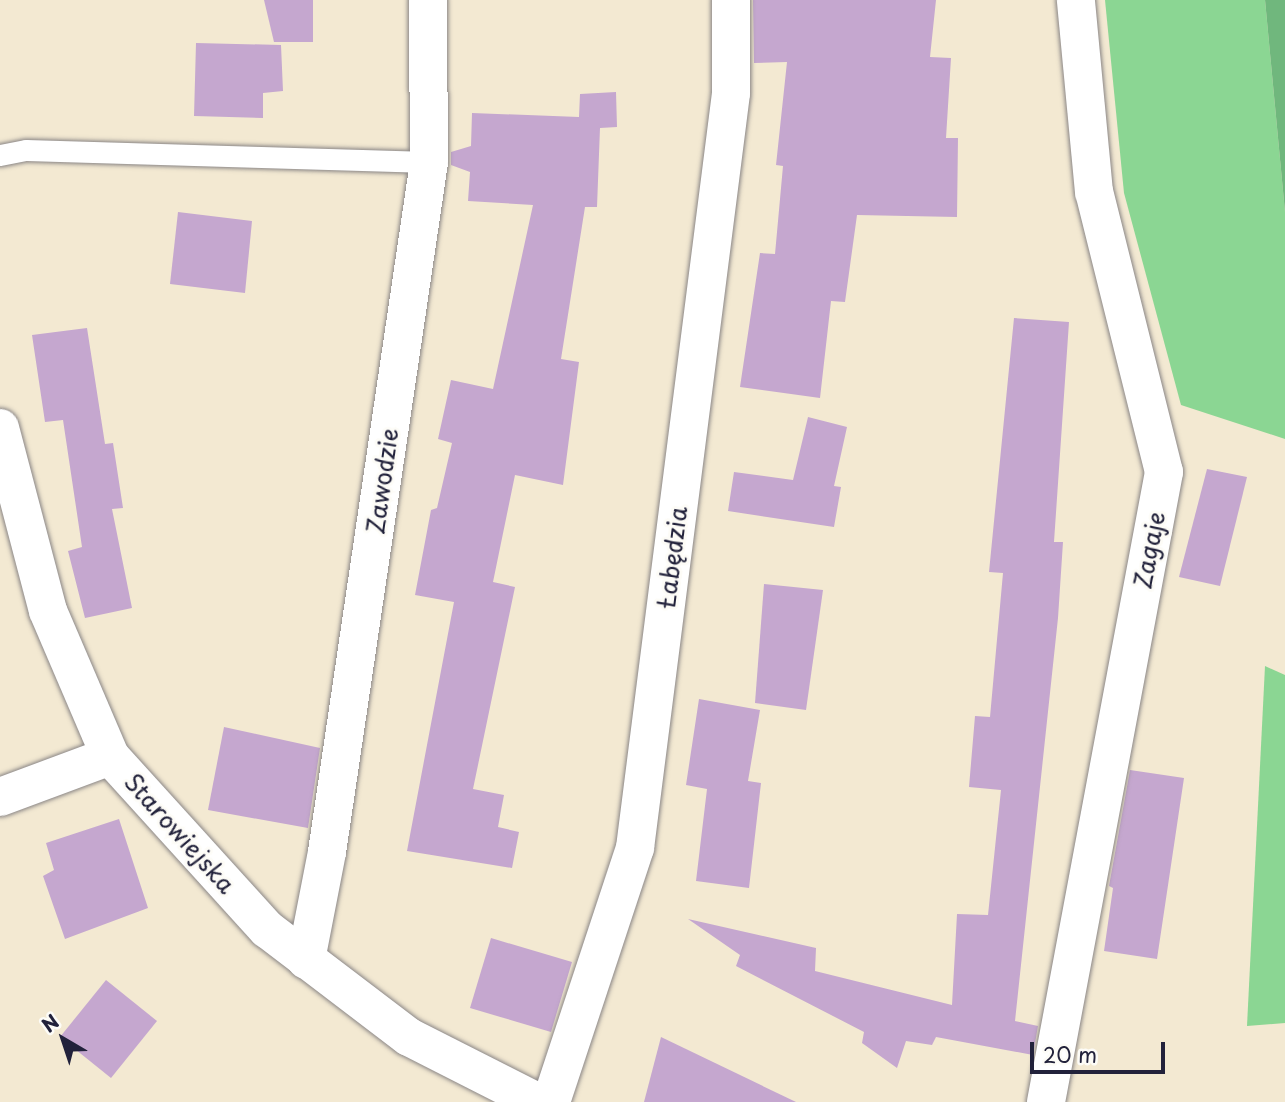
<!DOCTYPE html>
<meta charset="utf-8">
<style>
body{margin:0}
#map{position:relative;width:1285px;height:1102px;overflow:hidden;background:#f3e9d2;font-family:"Playpen Sans",sans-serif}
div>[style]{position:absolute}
.green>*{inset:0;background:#8bd693}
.forest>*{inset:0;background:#70b77d}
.building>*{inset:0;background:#c5a7cf}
.roads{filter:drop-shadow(0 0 2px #8a8686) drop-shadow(0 0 2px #8a8686)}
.lane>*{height:21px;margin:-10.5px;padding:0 10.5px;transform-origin:10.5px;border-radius:10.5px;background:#fff}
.street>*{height:38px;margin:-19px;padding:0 19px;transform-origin:19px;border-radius:19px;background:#fff}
span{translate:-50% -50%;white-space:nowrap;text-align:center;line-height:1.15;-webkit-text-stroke:6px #fdfcf7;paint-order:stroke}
.street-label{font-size:24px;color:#22223b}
.north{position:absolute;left:28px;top:1004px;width:70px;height:70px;-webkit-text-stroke:5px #fdfcf7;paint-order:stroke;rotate:321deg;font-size:19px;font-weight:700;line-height:28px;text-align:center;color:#22223b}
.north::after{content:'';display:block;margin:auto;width:24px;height:32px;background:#22223b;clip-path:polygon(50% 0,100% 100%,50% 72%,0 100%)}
.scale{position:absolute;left:1030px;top:1042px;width:135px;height:32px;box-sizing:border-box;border:4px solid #22223b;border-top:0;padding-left:9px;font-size:21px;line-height:24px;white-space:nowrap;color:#22223b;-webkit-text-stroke:5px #fdfcf7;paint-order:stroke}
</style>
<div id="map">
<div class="green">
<div style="clip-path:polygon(1105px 0,1265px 0,1285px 212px,1285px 439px,1181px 405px,1124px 193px)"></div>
<div style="clip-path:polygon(1265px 666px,1285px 675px,1285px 1023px,1247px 1026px)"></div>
</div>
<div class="forest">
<div style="clip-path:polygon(1265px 0,1285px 0,1285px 212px)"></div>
</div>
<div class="building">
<div style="clip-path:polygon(264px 0,313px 0,313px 42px,274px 42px)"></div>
<div style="clip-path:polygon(753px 0,936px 0,930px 57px,951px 58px,946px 138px,958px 138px,957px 217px,857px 215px,845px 302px,831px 301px,820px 398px,740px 387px,760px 253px,775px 254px,783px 166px,776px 165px,787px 62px,754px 63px)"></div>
<div style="clip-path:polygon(196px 43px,281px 45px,283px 91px,263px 93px,263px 118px,194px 116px)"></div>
<div style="clip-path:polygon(616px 92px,617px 127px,600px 128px,597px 207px,585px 207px,561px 359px,579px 362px,563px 485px,515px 475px,493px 582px,515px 587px,473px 789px,504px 795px,498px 827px,519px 832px,512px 868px,407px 851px,454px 602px,415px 595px,431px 510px,437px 508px,452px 443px,438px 439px,451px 380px,493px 389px,533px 205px,468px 201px,470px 172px,451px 165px,451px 152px,471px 146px,472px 113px,579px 117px,580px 94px)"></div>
<div style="clip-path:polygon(178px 212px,252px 221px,245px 293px,170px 284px)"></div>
<div style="clip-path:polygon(1014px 318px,1069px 322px,1054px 542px,1063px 542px,1058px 618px,1015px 1021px,1038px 1026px,1033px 1055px,936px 1037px,932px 1045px,906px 1041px,897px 1068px,862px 1043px,864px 1032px,736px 966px,740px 955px,688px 919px,816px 948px,815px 971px,952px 1005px,957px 914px,988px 915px,1001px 790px,969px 787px,975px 716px,990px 717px,1003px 573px,989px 572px)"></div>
<div style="clip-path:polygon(87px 328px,105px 444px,113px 443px,123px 508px,112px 509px,132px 608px,85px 618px,68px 551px,82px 547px,63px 420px,45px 422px,32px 335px)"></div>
<div style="clip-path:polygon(808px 417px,847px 427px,834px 486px,841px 487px,834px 527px,728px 511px,734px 472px,793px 480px)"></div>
<div style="clip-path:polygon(1207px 469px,1247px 477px,1220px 586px,1179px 577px)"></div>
<div style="clip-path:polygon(764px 584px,823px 590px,806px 710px,755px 703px)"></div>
<div style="clip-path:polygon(699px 699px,760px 710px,748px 781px,761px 783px,749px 888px,696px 881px,707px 789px,686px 785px)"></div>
<div style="clip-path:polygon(224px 727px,320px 748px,308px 828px,208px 810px)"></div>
<div style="clip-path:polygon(1130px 770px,1184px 778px,1157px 959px,1104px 951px,1113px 888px,1109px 886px)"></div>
<div style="clip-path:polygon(119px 819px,148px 908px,65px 939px,43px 876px,54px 870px,46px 843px)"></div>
<div style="clip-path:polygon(491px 938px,572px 962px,551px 1032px,470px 1008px)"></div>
<div style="clip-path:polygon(106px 980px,157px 1021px,111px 1078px,60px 1037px)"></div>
<div style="clip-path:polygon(661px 1037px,796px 1102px,644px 1102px)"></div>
</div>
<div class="roads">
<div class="lane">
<div style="left:0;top:155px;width:26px;rotate:-11deg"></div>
<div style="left:26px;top:150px;width:403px;rotate:1.7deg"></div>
</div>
<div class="street">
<div style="left:0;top:428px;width:189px;rotate:75.3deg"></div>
<div style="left:48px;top:611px;width:158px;rotate:66.8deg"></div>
<div style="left:110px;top:756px;width:234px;rotate:47.8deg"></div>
<div style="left:267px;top:929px;width:178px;rotate:37.3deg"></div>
<div style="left:409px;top:1037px;width:144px;rotate:26.9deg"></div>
<div style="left:0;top:797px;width:117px;rotate:-20.4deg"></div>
<div style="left:306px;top:960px;width:110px;rotate:-79deg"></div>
<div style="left:327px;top:852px;width:697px;rotate:-81.59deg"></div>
<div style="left:429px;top:162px;width:162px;rotate:-90.4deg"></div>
<div style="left:551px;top:1102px;width:268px;rotate:-71.7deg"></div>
<div style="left:635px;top:848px;width:761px;rotate:-82.75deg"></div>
<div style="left:731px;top:93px;width:93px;rotate:-90deg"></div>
<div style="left:1046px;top:1102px;width:641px;rotate:-79.39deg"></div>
<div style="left:1164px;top:472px;width:289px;rotate:-104deg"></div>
<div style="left:1094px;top:192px;width:193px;rotate:-95.4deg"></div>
</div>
</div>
<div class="street-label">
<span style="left:382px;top:481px;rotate:-82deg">Zawodzie</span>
<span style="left:1149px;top:550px;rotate:-79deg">Zagaje</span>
<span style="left:672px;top:557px;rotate:-83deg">Łabędzia</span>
<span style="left:180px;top:833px;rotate:48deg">Starowiejska</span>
</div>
<div class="north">N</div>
<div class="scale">20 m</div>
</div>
